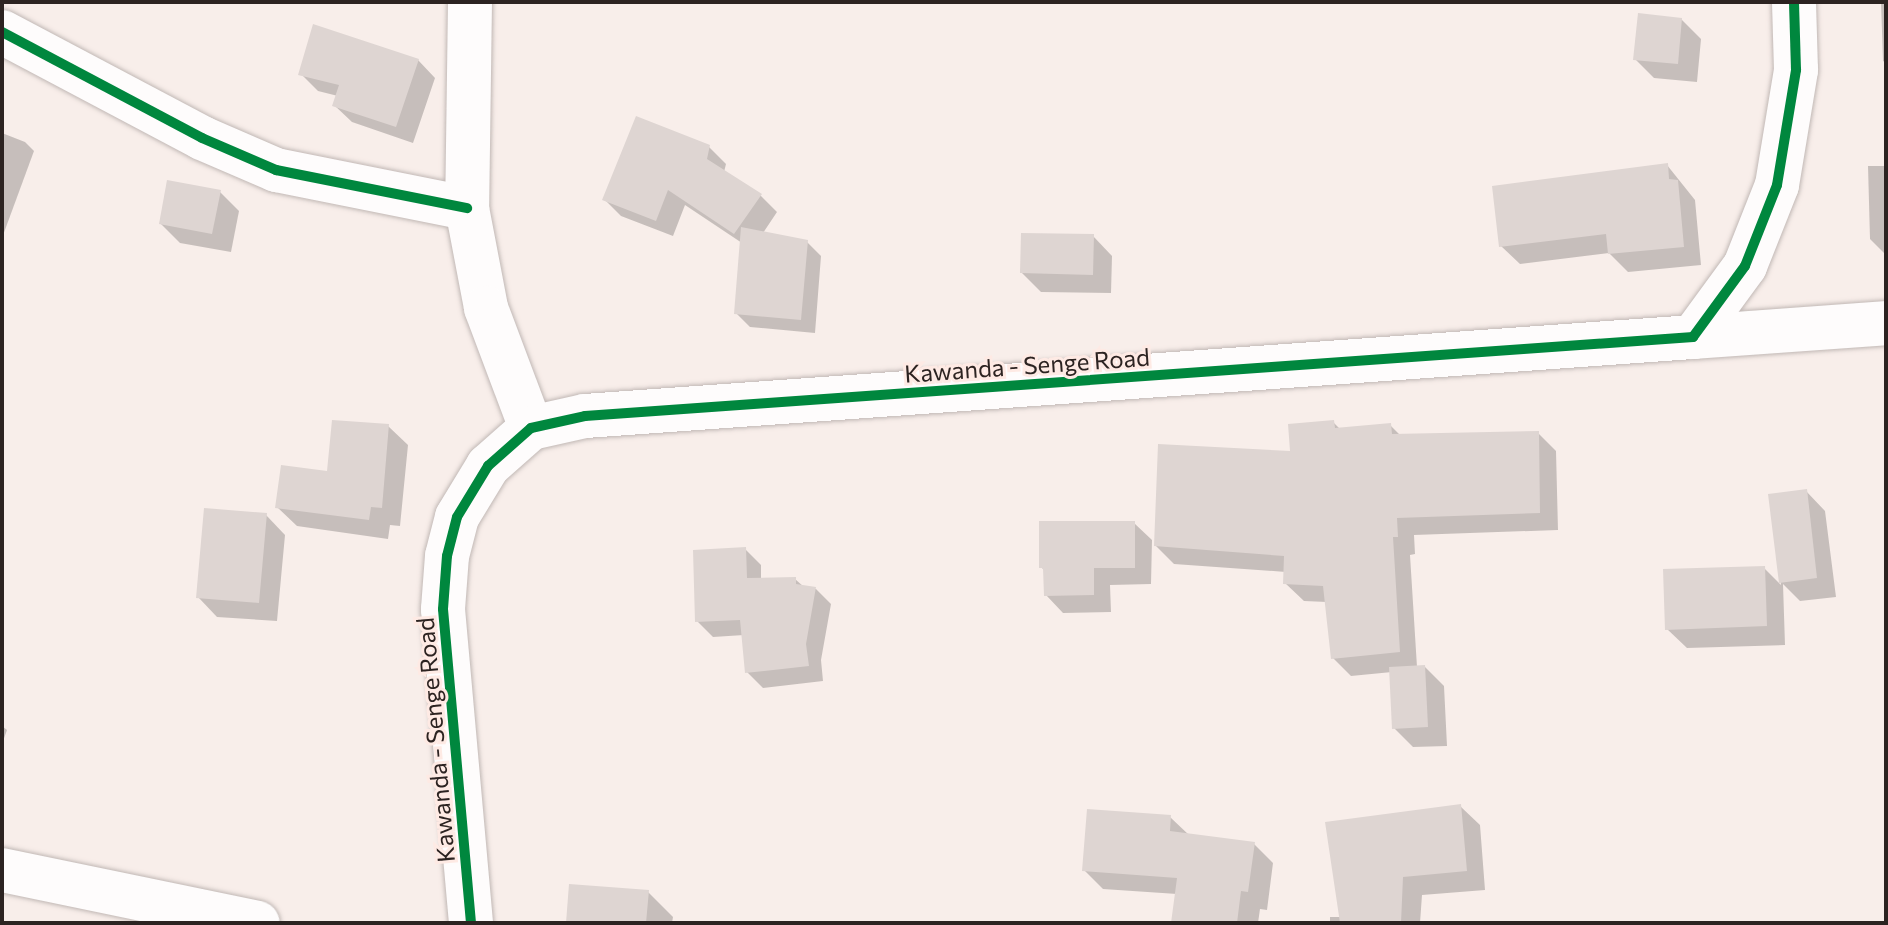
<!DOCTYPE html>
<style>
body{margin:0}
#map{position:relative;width:1888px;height:925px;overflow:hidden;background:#f8eeea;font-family:Commissioner,sans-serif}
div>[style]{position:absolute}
.shadow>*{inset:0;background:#0003}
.building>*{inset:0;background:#ded5d2}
.roads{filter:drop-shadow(0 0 2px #c1b8b5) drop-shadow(0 0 2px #c1b8b5)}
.street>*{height:44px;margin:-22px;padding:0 22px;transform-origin:22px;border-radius:22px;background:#fefcfc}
.secondary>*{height:44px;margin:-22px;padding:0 22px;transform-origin:22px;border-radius:22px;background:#fefcfc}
.cycleway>*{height:10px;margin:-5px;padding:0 5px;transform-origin:5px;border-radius:5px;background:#00873e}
span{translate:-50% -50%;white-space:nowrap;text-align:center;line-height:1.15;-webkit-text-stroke:6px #feeae4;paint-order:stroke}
.street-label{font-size:24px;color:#2c2321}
.frame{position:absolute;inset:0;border:4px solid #2c2321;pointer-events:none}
</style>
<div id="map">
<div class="shadow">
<div style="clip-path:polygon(1881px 2px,1886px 2px,1886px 63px,1883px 61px)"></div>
<div style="clip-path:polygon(1681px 19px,1701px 39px,1697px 82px,1654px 78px,1635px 59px)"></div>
<div style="clip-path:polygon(418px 60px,435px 78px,413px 143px,352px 122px,334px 105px,338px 96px,318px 91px,301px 74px)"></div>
<div style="clip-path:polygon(2px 133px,25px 142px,34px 151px,2px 238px)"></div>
<div style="clip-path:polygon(709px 147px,726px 164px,724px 172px,760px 195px,777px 212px,763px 233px,807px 242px,821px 256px,815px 333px,750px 327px,736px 313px,742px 243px,685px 205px,673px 236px,621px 216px,604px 199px)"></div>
<div style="clip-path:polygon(1667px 165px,1695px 200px,1701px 265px,1628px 272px,1609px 253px,1520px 264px,1501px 246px)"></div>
<div style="clip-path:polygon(1868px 166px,1886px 166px,1886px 255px,1870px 239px)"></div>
<div style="clip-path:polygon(220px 192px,239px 211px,231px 252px,180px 243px,161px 224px)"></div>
<div style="clip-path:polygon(1093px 236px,1112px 256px,1111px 293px,1041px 292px,1022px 273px)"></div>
<div style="clip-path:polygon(1333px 422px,1340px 429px,1390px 425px,1401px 436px,1538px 433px,1556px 451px,1558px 530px,1414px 535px,1415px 554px,1410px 555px,1417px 667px,1425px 667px,1444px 686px,1447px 746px,1413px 747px,1394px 728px,1392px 672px,1351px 676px,1333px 658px,1327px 602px,1304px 601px,1285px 583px,1286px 572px,1174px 564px,1156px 546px)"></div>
<div style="clip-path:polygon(388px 426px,408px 445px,400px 526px,390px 525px,388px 539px,297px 526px,277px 507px,329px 473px)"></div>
<div style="clip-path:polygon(1806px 491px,1825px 511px,1836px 597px,1800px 601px,1783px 584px,1785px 645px,1687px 648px,1667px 629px,1764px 568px,1781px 585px,1770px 496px)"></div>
<div style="clip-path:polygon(266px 515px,285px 535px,277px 621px,217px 617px,198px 597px)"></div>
<div style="clip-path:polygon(1134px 523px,1152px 540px,1151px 584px,1110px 585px,1111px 612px,1063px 613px,1046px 595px,1045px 571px,1041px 567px)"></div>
<div style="clip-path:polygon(745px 549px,761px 565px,761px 579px,795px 579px,804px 587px,816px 589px,831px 604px,821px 660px,823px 681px,763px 688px,747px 672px,744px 635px,713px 637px,697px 621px)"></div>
<div style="clip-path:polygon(2px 726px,7px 730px,2px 744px)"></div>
<div style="clip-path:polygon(1460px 806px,1480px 825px,1485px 890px,1422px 895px,1420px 923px,1330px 923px,1330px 917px,1342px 917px)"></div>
<div style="clip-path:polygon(1170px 817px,1189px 835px,1254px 844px,1273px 863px,1267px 910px,1260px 909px,1258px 923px,1173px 923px,1177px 894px,1103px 889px,1084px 870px)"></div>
<div style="clip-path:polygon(648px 892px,673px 917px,672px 923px,568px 923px)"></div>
</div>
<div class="building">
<div style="clip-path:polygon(1638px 13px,1682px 18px,1678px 64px,1633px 60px)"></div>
<div style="clip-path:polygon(313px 24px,419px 59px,396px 127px,332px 106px,339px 85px,298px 75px)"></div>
<div style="clip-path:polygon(636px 116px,710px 145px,707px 159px,762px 194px,734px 234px,668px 190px,656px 221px,602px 200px)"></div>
<div style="clip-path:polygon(1668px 163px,1669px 179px,1678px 180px,1684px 247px,1608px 254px,1606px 234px,1499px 247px,1492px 186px)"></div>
<div style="clip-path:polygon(167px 180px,221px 190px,212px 234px,159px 224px)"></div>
<div style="clip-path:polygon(741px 227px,808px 240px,801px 320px,734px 314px)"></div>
<div style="clip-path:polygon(1021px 233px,1094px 234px,1093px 275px,1020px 273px)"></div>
<div style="clip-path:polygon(332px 420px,389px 424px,382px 508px,371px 507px,369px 520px,275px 508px,281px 465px,327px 471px)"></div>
<div style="clip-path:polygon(1334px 420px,1335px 428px,1391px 423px,1392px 434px,1539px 431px,1540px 513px,1397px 518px,1398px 537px,1393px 537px,1400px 652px,1331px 659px,1323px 586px,1283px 584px,1284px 556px,1154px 546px,1158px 444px,1290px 451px,1288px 424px)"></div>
<div style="clip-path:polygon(1807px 489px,1817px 578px,1779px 583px,1768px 494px)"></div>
<div style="clip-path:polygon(204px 508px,267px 513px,259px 603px,196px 598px)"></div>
<div style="clip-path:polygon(1039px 521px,1135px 521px,1135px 568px,1094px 568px,1094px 595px,1044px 596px,1043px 568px,1039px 568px)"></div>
<div style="clip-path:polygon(746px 547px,747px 578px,796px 577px,796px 584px,816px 587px,806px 644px,809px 666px,745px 673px,740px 620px,695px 622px,693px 550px)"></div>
<div style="clip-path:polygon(1765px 566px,1767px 626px,1665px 630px,1663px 569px)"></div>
<div style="clip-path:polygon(1425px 665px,1428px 727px,1392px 729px,1389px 667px)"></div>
<div style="clip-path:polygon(1461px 804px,1467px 871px,1403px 877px,1401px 923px,1340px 923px,1325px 822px)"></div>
<div style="clip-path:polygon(1087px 809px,1171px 815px,1170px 831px,1255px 842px,1248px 892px,1241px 891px,1237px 923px,1171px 923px,1177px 878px,1082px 871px)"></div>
<div style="clip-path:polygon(569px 884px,649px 890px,646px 923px,566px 923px)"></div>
</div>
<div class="roads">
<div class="street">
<div style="left:470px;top:2px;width:206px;rotate:90.8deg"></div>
<div style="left:467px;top:208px;width:102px;rotate:79.2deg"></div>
<div style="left:486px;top:308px;width:128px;rotate:69.4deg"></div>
<div style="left:2px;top:32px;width:226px;rotate:27.9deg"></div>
<div style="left:202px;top:138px;width:81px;rotate:23.4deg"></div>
<div style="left:276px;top:170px;width:195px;rotate:11.3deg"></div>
<div style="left:1693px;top:337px;width:194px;rotate:-4.1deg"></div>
<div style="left:2px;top:870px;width:261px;rotate:11.7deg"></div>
</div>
<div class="secondary">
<div style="left:471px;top:923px;width:315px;rotate:-95.1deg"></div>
<div style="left:443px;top:609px;width:53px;rotate:-85.7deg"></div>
<div style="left:447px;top:556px;width:40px;rotate:-75.6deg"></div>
<div style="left:457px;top:517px;width:60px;rotate:-58.7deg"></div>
<div style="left:488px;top:466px;width:57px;rotate:-41.5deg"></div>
<div style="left:531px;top:428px;width:55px;rotate:-12.5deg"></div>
<div style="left:585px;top:416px;width:1111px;rotate:-4.08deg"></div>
<div style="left:1693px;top:337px;width:88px;rotate:-53.8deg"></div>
<div style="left:1745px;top:266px;width:87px;rotate:-68.4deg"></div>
<div style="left:1777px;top:185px;width:117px;rotate:-80.6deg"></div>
<div style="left:1796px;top:70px;width:68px;rotate:-91.7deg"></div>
</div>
</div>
<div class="cycleway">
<div style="left:2px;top:32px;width:226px;rotate:27.9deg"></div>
<div style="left:202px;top:138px;width:81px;rotate:23.4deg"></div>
<div style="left:276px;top:170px;width:195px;rotate:11.3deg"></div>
<div style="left:471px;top:923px;width:315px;rotate:-95.1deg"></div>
<div style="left:443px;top:609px;width:53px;rotate:-85.7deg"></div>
<div style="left:447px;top:556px;width:40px;rotate:-75.6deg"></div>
<div style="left:457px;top:517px;width:60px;rotate:-58.7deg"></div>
<div style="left:488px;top:466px;width:57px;rotate:-41.5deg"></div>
<div style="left:531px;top:428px;width:55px;rotate:-12.5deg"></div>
<div style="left:585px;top:416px;width:1111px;rotate:-4.08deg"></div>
<div style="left:1693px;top:337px;width:88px;rotate:-53.8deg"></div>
<div style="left:1745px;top:266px;width:87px;rotate:-68.4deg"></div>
<div style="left:1777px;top:185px;width:117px;rotate:-80.6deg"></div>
<div style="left:1796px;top:70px;width:68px;rotate:-91.7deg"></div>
</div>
<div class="street-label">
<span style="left:1027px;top:365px;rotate:-4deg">Kawanda - Senge Road</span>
<span style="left:435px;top:740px;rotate:-95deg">Kawanda - Senge Road</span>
</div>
<div class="frame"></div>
</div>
